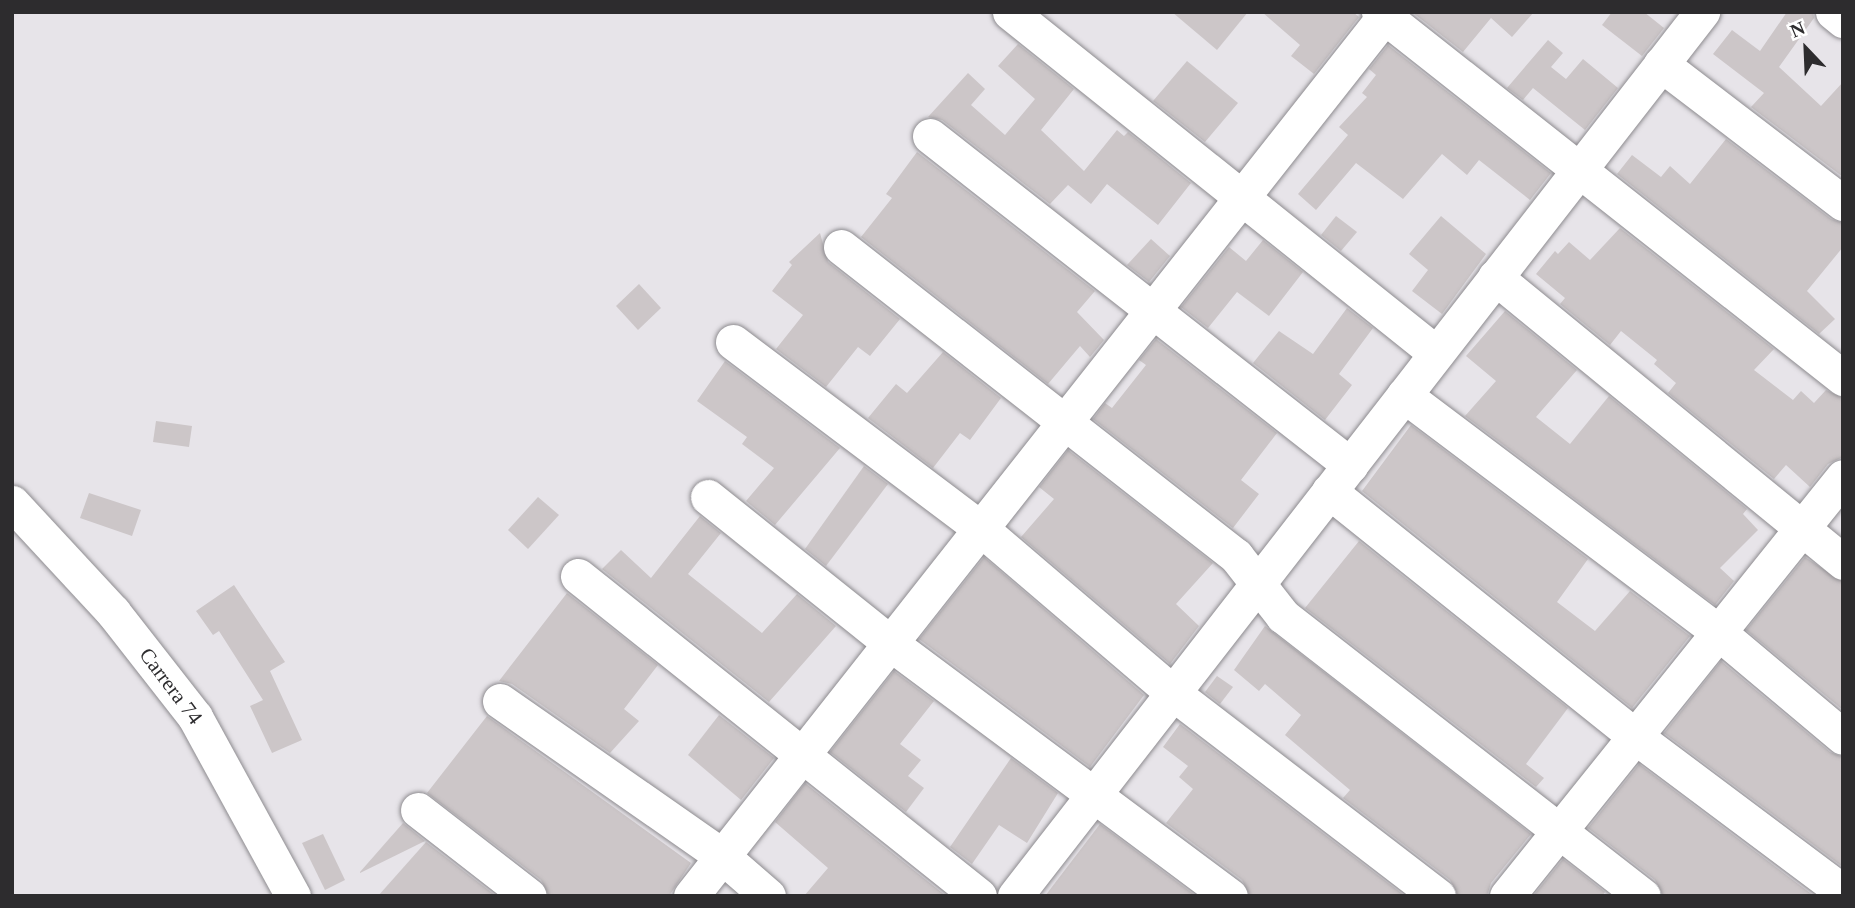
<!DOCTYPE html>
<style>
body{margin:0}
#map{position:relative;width:1855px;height:908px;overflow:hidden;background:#e7e4e9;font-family:Georgia,serif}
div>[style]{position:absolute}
.building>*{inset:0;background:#ccc6c8}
.roads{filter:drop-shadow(0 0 2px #8d8b8f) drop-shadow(0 0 2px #8d8b8f)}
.minor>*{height:35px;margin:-17.5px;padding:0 17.5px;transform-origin:17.5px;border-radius:17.5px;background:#fff}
span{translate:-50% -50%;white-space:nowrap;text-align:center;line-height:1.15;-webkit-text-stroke:5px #fff;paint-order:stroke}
.street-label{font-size:21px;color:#2d2c2e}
.frame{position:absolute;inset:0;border:14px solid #2d2c2e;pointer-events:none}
.north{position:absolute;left:1771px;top:14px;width:70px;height:70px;-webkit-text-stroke:5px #fff;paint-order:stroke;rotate:337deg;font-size:19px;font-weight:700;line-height:28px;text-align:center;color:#2d2c2e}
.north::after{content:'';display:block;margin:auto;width:24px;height:32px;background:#2d2c2e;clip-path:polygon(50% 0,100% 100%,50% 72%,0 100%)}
</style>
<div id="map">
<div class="building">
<div style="clip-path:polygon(1172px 12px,1248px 12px,1217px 50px)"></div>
<div style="clip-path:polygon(1262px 12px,1353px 12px,1359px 17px,1314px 74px,1291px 56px,1300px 45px)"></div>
<div style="clip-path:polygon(1412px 12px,1534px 12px,1512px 37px,1491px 18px,1463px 52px)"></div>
<div style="clip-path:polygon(1612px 12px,1644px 12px,1664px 28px,1642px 56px,1602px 25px)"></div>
<div style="clip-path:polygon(1787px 12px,1813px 12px,1814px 18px,1779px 67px,1821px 106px,1843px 82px,1843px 177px,1751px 107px,1764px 93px,1713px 54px,1732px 30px,1760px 51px)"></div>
<div style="clip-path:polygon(1548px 40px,1563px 53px,1551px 67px,1566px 79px,1583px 59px,1618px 88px,1585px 130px,1533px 88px,1523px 100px,1507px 88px)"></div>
<div style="clip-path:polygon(1018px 44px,1074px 89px,1041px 130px,1084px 171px,1117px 130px,1124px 136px,1128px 132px,1191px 183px,1158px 225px,1107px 184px,1091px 204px,1068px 185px,1050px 204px,942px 120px,928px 117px,968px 73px,985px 89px,971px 105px,1005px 135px,1035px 99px,998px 66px)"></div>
<div style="clip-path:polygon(1388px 45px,1551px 173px,1530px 200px,1479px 160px,1467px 175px,1442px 154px,1403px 199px,1356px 163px,1316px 210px,1298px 194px,1348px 135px,1339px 127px,1367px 97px,1362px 93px,1376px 75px,1369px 69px)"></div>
<div style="clip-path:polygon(1187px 61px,1238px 103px,1205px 142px,1153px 101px)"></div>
<div style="clip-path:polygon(1726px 139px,1831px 219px,1843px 223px,1843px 247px,1807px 291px,1835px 319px,1819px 334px,1617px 174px,1632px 155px,1661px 177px,1670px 166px,1690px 184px)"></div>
<div style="clip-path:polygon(917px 152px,1095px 291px,1077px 312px,1104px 340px,1090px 357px,1080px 346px,1048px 384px,861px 237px,892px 198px,886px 194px)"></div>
<div style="clip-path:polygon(1336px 216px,1357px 232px,1341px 251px,1321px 235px)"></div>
<div style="clip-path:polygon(1441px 216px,1486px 254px,1442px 314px,1412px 291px,1428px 270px,1409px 254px)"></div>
<div style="clip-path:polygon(1620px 228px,1774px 349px,1754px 370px,1793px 400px,1801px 391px,1814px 403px,1826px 390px,1843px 398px,1843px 457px,1828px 464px,1810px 487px,1786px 465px,1774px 479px,1668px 393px,1676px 383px,1654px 364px,1657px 360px,1621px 331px,1610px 345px,1560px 304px,1565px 298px,1536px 274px,1555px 251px,1558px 254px,1569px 242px,1590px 260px)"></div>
<div style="clip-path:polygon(820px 233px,828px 262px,900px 319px,870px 356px,858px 347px,826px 387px,776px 349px,803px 315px,772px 291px,792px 265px,789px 262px)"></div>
<div style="clip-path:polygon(1151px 239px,1170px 256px,1149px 282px,1127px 265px)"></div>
<div style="clip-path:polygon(1263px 240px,1303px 272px,1269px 316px,1237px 292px,1208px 328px,1181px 307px,1229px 247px,1246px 261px)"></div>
<div style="clip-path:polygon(639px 284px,661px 308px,638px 330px,616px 306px)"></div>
<div style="clip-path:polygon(1347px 308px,1373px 328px,1339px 374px,1352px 385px,1325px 420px,1253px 363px,1279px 331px,1313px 354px)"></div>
<div style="clip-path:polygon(1505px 311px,1577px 370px,1536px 417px,1570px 444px,1609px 396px,1747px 509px,1743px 514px,1758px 530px,1720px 568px,1734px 581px,1715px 605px,1465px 416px,1496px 381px,1466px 356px)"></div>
<div style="clip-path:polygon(1156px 339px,1277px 433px,1241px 480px,1259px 494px,1233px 528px,1093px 419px,1105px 403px,1112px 408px,1146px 365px,1139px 360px)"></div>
<div style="clip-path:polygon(943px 352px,1001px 398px,970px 440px,960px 433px,933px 468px,868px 418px,896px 384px,907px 393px)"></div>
<div style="clip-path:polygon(725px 361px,840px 448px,775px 525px,746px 501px,774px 468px,742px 444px,747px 437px,697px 401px)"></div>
<div style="clip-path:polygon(156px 421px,192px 426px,189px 447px,153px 442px)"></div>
<div style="clip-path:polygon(1411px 425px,1588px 559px,1557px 602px,1595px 631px,1630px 591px,1690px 636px,1632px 708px,1362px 491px)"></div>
<div style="clip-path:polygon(1068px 450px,1213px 563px,1176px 604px,1199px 626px,1170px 664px,1021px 537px,1054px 499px,1039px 487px)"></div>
<div style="clip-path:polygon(864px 466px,888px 484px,826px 566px,805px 549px)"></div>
<div style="clip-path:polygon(89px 493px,141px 510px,132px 536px,80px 518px)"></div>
<div style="clip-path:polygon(538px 497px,559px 515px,528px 549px,508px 530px)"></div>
<div style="clip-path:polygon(700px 516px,721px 533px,688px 574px,762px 633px,797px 594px,836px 626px,769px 702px,602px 569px,621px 550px,651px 578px)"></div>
<div style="clip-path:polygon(1359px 541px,1568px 708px,1526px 764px,1544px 778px,1536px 787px,1305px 608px)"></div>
<div style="clip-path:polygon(984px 557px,1144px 695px,1090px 767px,919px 639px)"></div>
<div style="clip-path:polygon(1805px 557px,1843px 582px,1843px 710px,1746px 630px)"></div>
<div style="clip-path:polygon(234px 585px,285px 662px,270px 671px,302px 740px,272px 753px,250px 706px,263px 700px,219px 631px,213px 635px,196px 611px)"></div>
<div style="clip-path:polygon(567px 593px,658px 665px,624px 709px,639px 721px,610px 753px,512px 684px,499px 681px)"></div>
<div style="clip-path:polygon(1265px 626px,1531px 834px,1491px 883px,1487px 896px,1458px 896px,1450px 880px,1343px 798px,1350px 790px,1285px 735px,1301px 715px,1265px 684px,1259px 691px,1234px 670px)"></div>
<div style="clip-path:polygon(1721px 661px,1830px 752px,1843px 757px,1843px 867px,1664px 733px)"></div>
<div style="clip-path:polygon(894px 671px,934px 701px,900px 744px,921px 760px,908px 776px,924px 788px,906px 812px,830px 752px)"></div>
<div style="clip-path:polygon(1217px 676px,1233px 687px,1220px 704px,1205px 692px)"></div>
<div style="clip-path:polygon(719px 715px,774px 758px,741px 800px,688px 755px)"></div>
<div style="clip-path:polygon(487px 716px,691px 863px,669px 896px,549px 896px,541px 880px,427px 793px)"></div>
<div style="clip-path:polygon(1180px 724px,1405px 896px,1250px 896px,1242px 880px,1166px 823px,1193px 789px,1179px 777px,1188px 766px,1163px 747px)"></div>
<div style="clip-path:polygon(1011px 758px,1058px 793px,1027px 843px,999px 825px,972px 864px,950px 847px)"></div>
<div style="clip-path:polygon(1639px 764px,1814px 896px,1663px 896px,1655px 880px,1588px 828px)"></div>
<div style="clip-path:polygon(805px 783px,946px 896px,804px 896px,828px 868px,775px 822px)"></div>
<div style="clip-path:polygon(403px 823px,425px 841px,360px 873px,360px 872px)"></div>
<div style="clip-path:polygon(1100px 824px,1196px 896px,1045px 896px)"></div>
<div style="clip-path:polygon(323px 834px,345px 880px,325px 890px,302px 843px)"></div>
<div style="clip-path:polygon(426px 842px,496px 896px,378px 896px)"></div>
<div style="clip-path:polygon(1563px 859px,1605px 892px,1602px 896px,1533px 896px)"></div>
</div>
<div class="roads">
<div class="minor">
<div style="left:1010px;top:12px;width:546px;rotate:38.68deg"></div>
<div style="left:1379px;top:12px;width:591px;rotate:38.27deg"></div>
<div style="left:1833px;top:12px;width:13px;rotate:39deg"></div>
<div style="left:1661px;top:64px;width:229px;rotate:37.4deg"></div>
<div style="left:930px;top:136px;width:534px;rotate:38.07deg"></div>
<div style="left:841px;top:247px;width:502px;rotate:38.04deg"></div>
<div style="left:1236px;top:556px;width:76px;rotate:51.9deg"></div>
<div style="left:1283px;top:616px;width:456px;rotate:37.9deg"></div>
<div style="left:1495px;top:277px;width:450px;rotate:39.3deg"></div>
<div style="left:733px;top:342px;width:309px;rotate:37deg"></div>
<div style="left:980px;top:528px;width:254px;rotate:40.5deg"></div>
<div style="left:1173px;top:693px;width:334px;rotate:37.5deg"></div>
<div style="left:1404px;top:395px;width:393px;rotate:37deg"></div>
<div style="left:1718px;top:632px;width:163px;rotate:40deg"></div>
<div style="left:1329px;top:491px;width:393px;rotate:38.7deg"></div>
<div style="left:1636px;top:737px;width:259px;rotate:36.8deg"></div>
<div style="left:708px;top:497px;width:233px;rotate:38.7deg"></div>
<div style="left:890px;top:643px;width:424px;rotate:36.7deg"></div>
<div style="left:12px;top:503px;width:149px;rotate:47.2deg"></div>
<div style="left:113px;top:612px;width:133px;rotate:52deg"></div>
<div style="left:195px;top:717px;width:204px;rotate:61.3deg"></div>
<div style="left:578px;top:576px;width:513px;rotate:38.59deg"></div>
<div style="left:500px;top:701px;width:271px;rotate:34.9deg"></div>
<div style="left:722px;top:856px;width:61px;rotate:41deg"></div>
<div style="left:418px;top:810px;width:140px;rotate:37.8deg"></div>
<div style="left:691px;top:896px;width:1126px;rotate:-51.75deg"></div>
<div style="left:1015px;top:896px;width:1120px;rotate:-52.15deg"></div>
<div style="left:1507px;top:896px;width:537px;rotate:-51.27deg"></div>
</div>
</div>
<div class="street-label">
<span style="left:171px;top:686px;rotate:53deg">Carrera 74</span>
</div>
<div class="frame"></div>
<div class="north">N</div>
</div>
